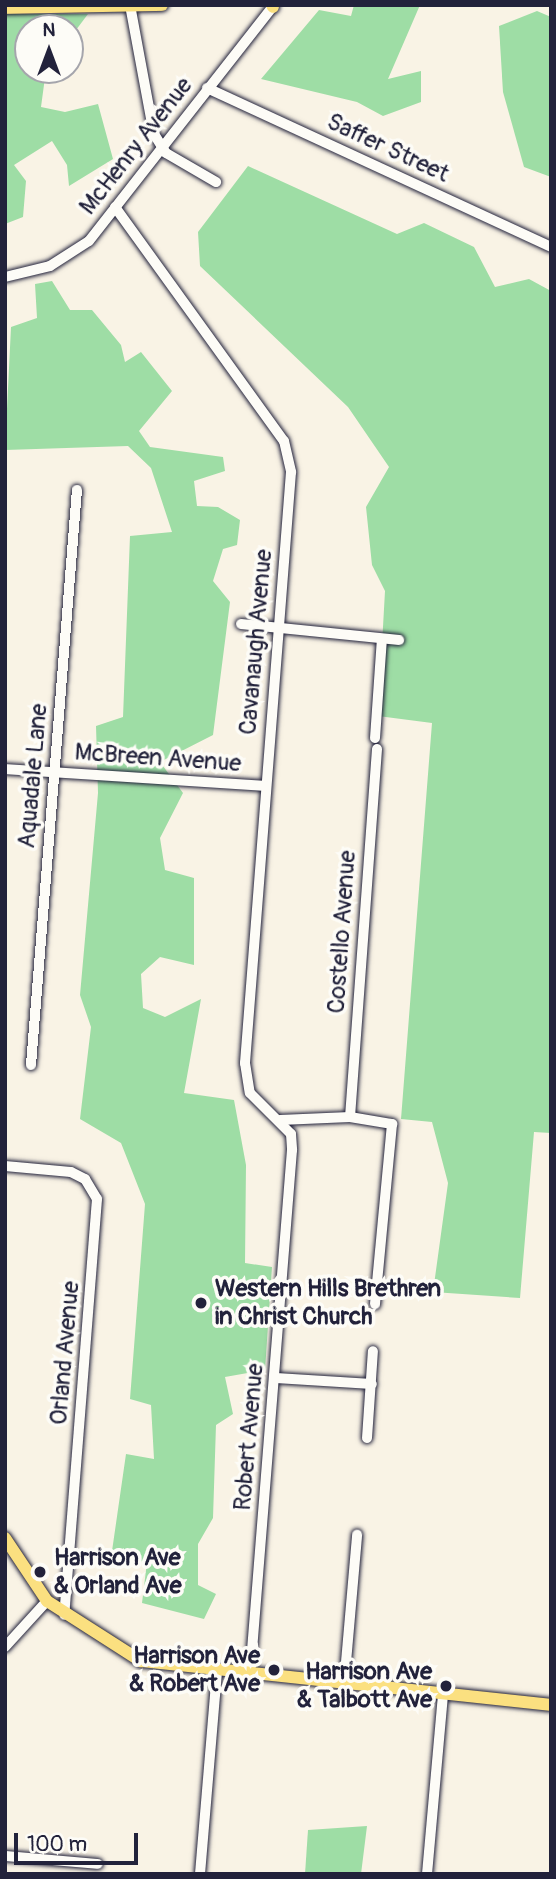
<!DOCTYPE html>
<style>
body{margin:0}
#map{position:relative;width:556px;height:1879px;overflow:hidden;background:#f9f3e5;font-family:Pangolin,sans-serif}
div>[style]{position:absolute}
.green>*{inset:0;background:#9edda5}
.roads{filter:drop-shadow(0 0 2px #22223b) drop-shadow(0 0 2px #22223b)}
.minor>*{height:10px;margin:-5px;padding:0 5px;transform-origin:5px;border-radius:5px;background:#fdfcf7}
.major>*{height:12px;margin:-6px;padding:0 6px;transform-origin:6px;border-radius:6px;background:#fbe080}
.dots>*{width:19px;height:19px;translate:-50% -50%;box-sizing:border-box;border:4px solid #fdfcf7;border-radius:50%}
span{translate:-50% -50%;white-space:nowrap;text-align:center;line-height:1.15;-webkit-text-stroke:7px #fdfcf7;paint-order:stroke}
.street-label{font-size:24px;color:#22223b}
.poi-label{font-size:24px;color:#22223b;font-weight:700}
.left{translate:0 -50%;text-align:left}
.right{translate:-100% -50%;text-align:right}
.frame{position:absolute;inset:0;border:7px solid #22223b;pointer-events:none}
.north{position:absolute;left:14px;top:14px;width:70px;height:70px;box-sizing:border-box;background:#fdfcf7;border:2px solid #a5a5ac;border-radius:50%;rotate:0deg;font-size:19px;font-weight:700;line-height:28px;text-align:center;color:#22223b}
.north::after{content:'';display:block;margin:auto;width:24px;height:32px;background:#22223b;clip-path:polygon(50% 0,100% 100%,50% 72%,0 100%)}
.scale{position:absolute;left:14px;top:1833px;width:124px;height:32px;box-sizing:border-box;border:4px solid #22223b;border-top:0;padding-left:9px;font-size:21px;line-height:24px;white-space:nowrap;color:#22223b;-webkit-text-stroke:5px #fdfcf7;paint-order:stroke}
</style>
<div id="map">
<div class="green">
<div style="clip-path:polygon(354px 5px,420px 5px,388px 79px,421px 71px,421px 102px,383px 116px,357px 102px,261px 79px,319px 10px,351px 16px)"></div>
<div style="clip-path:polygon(537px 11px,551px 17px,551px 177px,524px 167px,503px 92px,499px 26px)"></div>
<div style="clip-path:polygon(5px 14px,88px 14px,70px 38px,70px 28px,28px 28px,28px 70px,46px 70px,41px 107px,65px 112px,98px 104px,113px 159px,69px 186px,67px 165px,52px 141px,14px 165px,26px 181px,23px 217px,5px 224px)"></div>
<div style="clip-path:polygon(248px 166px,397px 234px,424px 223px,474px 247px,495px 287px,529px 279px,551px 291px,551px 1133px,534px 1132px,520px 1298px,433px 1292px,448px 1183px,432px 1122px,401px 1119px,432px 723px,378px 716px,385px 591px,372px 565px,366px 507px,389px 467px,348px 407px,200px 266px,198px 232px)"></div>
<div style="clip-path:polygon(52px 281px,70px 310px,92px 310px,121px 345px,125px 362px,141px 352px,172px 391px,139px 431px,150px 447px,223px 457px,225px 471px,194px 481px,197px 506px,218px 507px,240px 520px,237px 545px,223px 549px,213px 581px,230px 602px,213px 735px,160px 762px,183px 793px,160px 838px,165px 870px,194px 878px,194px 965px,160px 957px,141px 974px,143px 1008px,165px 1017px,201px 999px,184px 1093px,234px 1100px,246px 1165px,245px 1263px,272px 1267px,265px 1370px,225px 1377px,233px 1414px,216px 1425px,213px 1518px,198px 1544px,198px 1585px,216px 1594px,204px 1619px,142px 1603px,147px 1562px,111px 1558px,126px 1454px,154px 1459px,151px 1405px,130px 1399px,145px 1204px,121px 1143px,80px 1119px,91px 1027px,80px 995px,98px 793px,96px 726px,123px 717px,130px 536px,172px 532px,151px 468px,128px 446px,5px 450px,11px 327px,37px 318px,35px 284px)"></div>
<div style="clip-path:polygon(367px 1826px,361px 1874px,305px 1874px,308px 1830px)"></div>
</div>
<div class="roads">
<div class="minor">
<div style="left:130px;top:5px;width:131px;rotate:79.5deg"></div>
<div style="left:154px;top:134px;width:22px;rotate:58deg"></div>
<div style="left:166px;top:153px;width:58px;rotate:30.1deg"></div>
<div style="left:207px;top:88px;width:379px;rotate:24.8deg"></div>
<div style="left:115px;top:207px;width:289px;rotate:54.2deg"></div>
<div style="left:284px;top:441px;width:32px;rotate:77deg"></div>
<div style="left:291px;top:472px;width:593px;rotate:94.45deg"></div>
<div style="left:245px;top:1063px;width:30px;rotate:81deg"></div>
<div style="left:250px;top:1093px;width:58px;rotate:45deg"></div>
<div style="left:291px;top:1134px;width:16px;rotate:86deg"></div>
<div style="left:292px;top:1150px;width:528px;rotate:94.57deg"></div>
<div style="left:5px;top:277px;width:46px;rotate:-13.7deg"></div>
<div style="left:50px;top:266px;width:46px;rotate:-32.7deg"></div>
<div style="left:89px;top:241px;width:300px;rotate:-51.9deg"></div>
<div style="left:241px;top:624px;width:159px;rotate:5.8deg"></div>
<div style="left:375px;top:738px;width:99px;rotate:-86deg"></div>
<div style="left:5px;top:769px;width:261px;rotate:3.7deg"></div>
<div style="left:31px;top:1065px;width:577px;rotate:-85.43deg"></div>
<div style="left:350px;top:1117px;width:369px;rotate:-85.8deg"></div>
<div style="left:280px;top:1120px;width:70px;rotate:-2.5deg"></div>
<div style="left:350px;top:1117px;width:43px;rotate:9.5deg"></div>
<div style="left:392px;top:1124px;width:181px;rotate:95.4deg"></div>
<div style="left:5px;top:1166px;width:66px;rotate:5.2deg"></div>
<div style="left:71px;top:1172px;width:16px;rotate:27deg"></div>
<div style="left:85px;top:1179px;width:23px;rotate:59deg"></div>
<div style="left:97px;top:1199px;width:417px;rotate:94.5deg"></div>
<div style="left:276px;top:1378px;width:96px;rotate:3.6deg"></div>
<div style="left:367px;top:1438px;width:87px;rotate:-86.1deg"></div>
<div style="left:5px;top:1647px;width:62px;rotate:-47.6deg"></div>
<div style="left:344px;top:1685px;width:151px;rotate:-85deg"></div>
<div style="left:5px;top:1856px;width:93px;rotate:4.9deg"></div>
<div style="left:200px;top:1874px;width:202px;rotate:-85.2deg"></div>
<div style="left:427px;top:1874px;width:180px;rotate:-84.9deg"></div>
</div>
<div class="major">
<div style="left:272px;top:5px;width:2px;rotate:63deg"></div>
<div style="left:5px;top:8px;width:157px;rotate:-1.1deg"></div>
<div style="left:5px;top:1538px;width:76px;rotate:56.3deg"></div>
<div style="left:47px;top:1601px;width:112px;rotate:32.6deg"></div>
<div style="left:141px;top:1661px;width:412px;rotate:6.1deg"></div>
</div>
</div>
<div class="dots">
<div style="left:201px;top:1303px;background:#22223b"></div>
<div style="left:40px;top:1572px;background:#22223b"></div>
<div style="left:274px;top:1670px;background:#22223b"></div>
<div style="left:446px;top:1686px;background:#22223b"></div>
</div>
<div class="street-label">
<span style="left:136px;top:146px;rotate:-52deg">McHenry Avenue</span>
<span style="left:388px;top:148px;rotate:25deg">Saffer Street</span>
<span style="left:256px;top:642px;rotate:-85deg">Cavanaugh Avenue</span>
<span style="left:158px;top:758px;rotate:4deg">McBreen Avenue</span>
<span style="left:33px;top:776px;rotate:-85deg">Aquadale Lane</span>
<span style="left:342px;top:932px;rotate:-86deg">Costello Avenue</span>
<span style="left:65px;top:1353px;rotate:-85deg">Orland Avenue</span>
<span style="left:249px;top:1437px;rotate:-85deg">Robert Avenue</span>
</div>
<div class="poi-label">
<span class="left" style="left:215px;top:1303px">Western Hills Brethren<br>in Christ Church</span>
<span class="left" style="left:54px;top:1572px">Harrison Ave<br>&amp; Orland Ave</span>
<span class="right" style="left:260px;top:1670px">Harrison Ave<br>&amp; Robert Ave</span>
<span class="right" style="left:432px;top:1686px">Harrison Ave<br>&amp; Talbott Ave</span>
</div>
<div class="frame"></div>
<div class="north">N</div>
<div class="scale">100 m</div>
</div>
